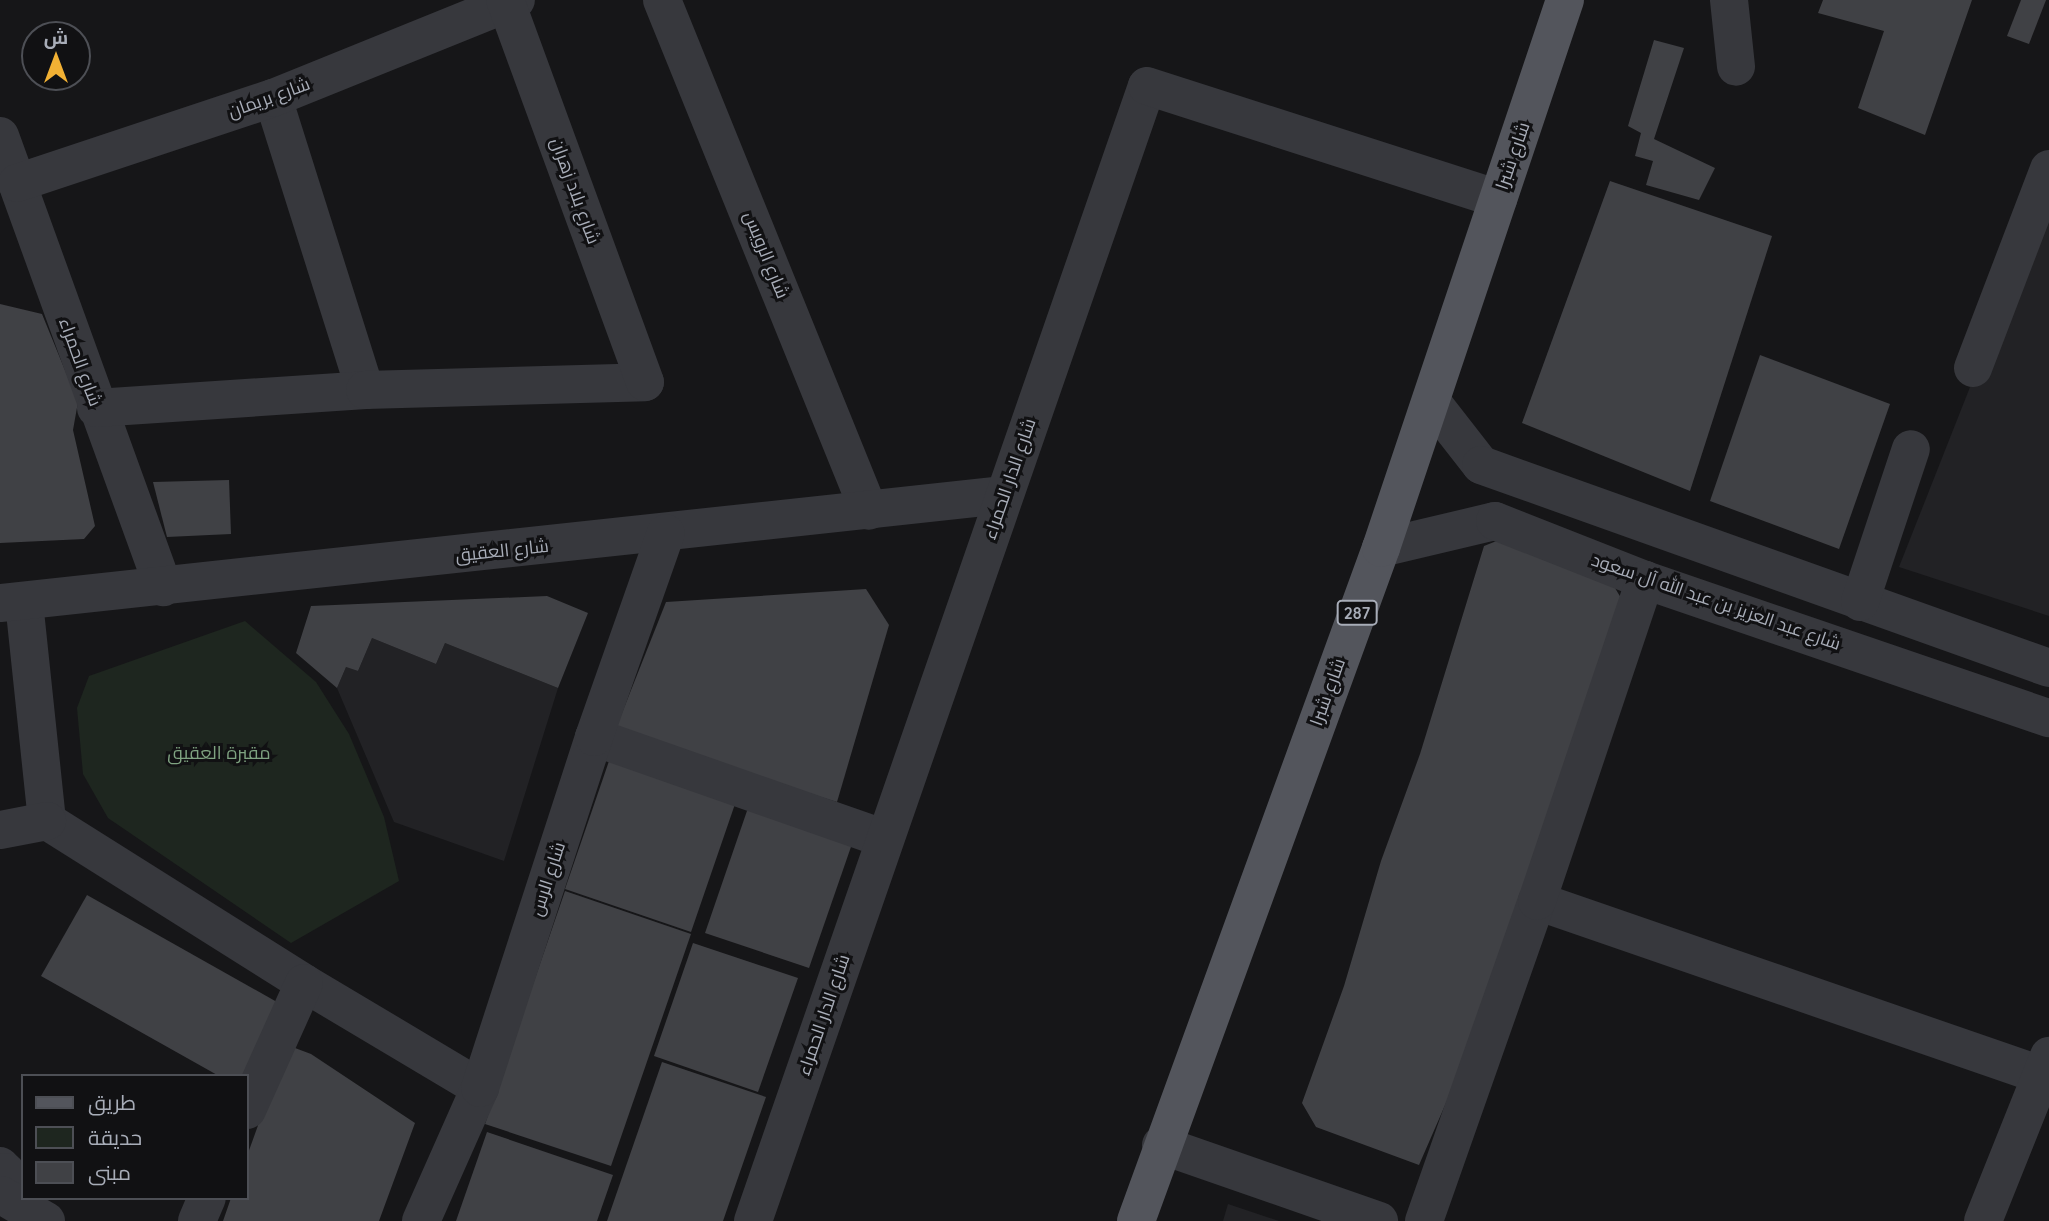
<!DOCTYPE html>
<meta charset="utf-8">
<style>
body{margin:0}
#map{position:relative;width:2049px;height:1221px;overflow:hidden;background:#161618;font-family:Quicksand,Cairo,sans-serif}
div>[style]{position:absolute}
.built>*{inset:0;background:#222225}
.green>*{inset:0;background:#1e261f}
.building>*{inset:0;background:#404145}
.minor>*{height:38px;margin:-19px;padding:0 19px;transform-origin:19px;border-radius:19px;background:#37383d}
.major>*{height:38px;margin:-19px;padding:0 19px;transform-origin:19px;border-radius:19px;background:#53555c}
span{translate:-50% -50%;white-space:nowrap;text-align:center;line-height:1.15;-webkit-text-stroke:6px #111113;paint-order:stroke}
.shield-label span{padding:2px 5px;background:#111113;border:2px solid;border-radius:5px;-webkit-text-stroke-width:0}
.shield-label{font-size:16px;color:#a8adb8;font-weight:700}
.street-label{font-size:18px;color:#a8adb8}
.park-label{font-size:18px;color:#7fa381}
.legend{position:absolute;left:21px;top:1074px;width:228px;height:126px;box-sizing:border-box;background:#111113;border:2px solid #4d4f55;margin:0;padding:9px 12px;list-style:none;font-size:21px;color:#a8adb8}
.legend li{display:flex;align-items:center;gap:14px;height:35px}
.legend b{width:35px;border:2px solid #4d4f55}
.north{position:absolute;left:21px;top:21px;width:70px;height:70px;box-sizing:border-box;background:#111113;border:2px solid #4d4f55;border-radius:50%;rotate:0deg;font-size:19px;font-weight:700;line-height:28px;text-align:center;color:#a8adb8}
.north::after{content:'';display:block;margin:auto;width:24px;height:32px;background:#f2b134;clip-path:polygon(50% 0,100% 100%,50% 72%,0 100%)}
</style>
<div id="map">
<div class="built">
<div style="clip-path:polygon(2049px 187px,2049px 616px,1899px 567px)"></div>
<div style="clip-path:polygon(372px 638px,436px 664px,445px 643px,558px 688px,504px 861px,394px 822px,337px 688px,346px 667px,358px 671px)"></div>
<div style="clip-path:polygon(1228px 1204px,1279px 1221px,1223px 1221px)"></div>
</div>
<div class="green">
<div style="clip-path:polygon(245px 621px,316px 682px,349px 734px,384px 817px,399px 881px,291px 943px,108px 818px,83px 774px,77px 708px,89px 676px)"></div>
</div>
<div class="building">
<div style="clip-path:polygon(1823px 0,1972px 0,1925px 135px,1858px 108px,1884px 31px,1818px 13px)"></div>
<div style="clip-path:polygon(2021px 0,2046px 0,2029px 44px,2007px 36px)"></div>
<div style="clip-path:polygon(1654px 40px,1684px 48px,1654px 139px,1715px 168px,1699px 200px,1646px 185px,1653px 161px,1635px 156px,1641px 133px,1628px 126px)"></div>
<div style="clip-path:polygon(1610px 181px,1772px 236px,1690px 491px,1522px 423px)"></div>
<div style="clip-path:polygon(0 304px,42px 314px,78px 402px,73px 430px,95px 526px,84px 539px,0 543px)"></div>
<div style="clip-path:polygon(1760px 355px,1890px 404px,1839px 549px,1710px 501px)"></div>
<div style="clip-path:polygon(229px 480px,231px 534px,167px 537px,153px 482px)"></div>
<div style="clip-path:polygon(1504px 538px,1609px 578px,1624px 603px,1476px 1034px,1419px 1165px,1316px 1127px,1302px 1103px,1344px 986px,1381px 861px,1420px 754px,1484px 546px)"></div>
<div style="clip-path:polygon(866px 589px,889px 625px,837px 802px,614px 733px,666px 602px)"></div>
<div style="clip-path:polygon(547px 596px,588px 613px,558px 688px,445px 643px,436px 664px,372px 638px,358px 671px,346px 667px,337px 688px,296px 653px,311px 606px)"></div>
<div style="clip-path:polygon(609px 761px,735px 804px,691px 932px,565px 889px)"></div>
<div style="clip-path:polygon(749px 805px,853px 841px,809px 968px,705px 933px)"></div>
<div style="clip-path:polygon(565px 891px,691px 934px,611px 1166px,485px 1124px)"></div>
<div style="clip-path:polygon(87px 895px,284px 1006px,245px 1076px,219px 1076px,41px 976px)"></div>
<div style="clip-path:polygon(693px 943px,798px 978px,758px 1092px,654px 1056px)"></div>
<div style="clip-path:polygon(287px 1045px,311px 1054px,415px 1123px,379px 1221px,223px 1221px,231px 1198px,247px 1198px,247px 1156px)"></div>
<div style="clip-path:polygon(662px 1062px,766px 1097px,723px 1221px,607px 1221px)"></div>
<div style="clip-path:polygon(487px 1132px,613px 1175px,597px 1221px,456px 1221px)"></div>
</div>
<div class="minor">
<div style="left:662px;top:0;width:551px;rotate:67.95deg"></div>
<div style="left:1729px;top:0;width:67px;rotate:84deg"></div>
<div style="left:273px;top:98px;width:306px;rotate:72.5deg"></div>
<div style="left:0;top:136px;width:480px;rotate:70.1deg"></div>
<div style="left:17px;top:183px;width:270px;rotate:-18.4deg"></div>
<div style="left:273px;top:98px;width:262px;rotate:-22deg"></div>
<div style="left:1973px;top:368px;width:213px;rotate:-69.1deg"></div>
<div style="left:1431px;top:401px;width:81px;rotate:52deg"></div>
<div style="left:1481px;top:465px;width:603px;rotate:19.67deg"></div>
<div style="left:96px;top:408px;width:270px;rotate:-3.8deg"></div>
<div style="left:365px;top:390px;width:280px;rotate:-1.6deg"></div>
<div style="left:645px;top:382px;width:407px;rotate:-110.1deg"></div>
<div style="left:1381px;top:548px;width:117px;rotate:-13.3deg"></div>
<div style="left:1495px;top:521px;width:161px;rotate:21.5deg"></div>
<div style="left:1645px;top:580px;width:427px;rotate:18.9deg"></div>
<div style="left:24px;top:602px;width:220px;rotate:84deg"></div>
<div style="left:47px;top:821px;width:304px;rotate:32.2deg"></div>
<div style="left:304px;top:983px;width:205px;rotate:30.8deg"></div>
<div style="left:1860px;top:602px;width:161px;rotate:-71.6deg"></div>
<div style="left:0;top:603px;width:1010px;rotate:-6.14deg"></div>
<div style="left:594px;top:737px;width:308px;rotate:19.3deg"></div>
<div style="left:0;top:830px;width:48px;rotate:-10.8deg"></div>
<div style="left:1537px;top:901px;width:533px;rotate:19.05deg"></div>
<div style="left:247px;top:1110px;width:139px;rotate:-65.8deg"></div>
<div style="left:1161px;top:1145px;width:231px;rotate:19.2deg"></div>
<div style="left:0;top:1166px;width:8px;rotate:45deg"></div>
<div style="left:6px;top:1172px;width:24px;rotate:102deg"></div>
<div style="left:1px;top:1195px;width:52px;rotate:30deg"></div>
<div style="left:197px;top:1221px;width:25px;rotate:-67deg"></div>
<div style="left:421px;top:1221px;width:145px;rotate:-66.1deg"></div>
<div style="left:480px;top:1088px;width:369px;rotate:-72deg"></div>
<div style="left:594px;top:737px;width:216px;rotate:-70.6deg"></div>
<div style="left:753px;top:1221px;width:1201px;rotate:-70.86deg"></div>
<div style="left:1147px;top:86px;width:369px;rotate:17.8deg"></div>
<div style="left:1424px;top:1221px;width:339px;rotate:-70.6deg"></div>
<div style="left:1537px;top:901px;width:339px;rotate:-71.4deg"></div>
<div style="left:1983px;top:1221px;width:178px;rotate:-68.2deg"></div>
</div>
<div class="major">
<div style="left:1136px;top:1221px;width:716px;rotate:-70deg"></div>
<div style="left:1381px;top:548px;width:578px;rotate:-71.44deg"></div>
</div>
<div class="shield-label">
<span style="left:1357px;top:613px">287</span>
</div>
<div class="street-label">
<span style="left:269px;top:98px;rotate:-20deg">شارع بريمان</span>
<span style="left:1513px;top:156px;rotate:-71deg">شارع شبرا</span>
<span style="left:575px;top:191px;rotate:70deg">شارع بلاد زهران</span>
<span style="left:766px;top:255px;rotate:68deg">شارع الرويس</span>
<span style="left:80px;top:362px;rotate:70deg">شارع الحمراء</span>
<span style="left:1010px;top:479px;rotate:-71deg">شارع الدار الحمراء</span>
<span style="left:502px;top:551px;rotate:-6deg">شارع العقيق</span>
<span style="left:1716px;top:602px;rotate:19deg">شارع عبد العزيز بن عبد الله آل سعود</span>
<span style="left:1328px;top:692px;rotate:-70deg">شارع شبرا</span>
<span style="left:548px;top:879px;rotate:-72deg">شارع الرس</span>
<span style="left:824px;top:1015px;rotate:-71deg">شارع الدار الحمراء</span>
</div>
<div class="park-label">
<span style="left:219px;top:753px">مقبرة العقيق</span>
</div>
<ul class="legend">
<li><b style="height:9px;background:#53555c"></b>طريق</li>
<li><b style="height:19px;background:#1e261f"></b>حديقة</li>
<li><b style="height:19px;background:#404145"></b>مبنى</li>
</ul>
<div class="north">ش</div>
</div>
